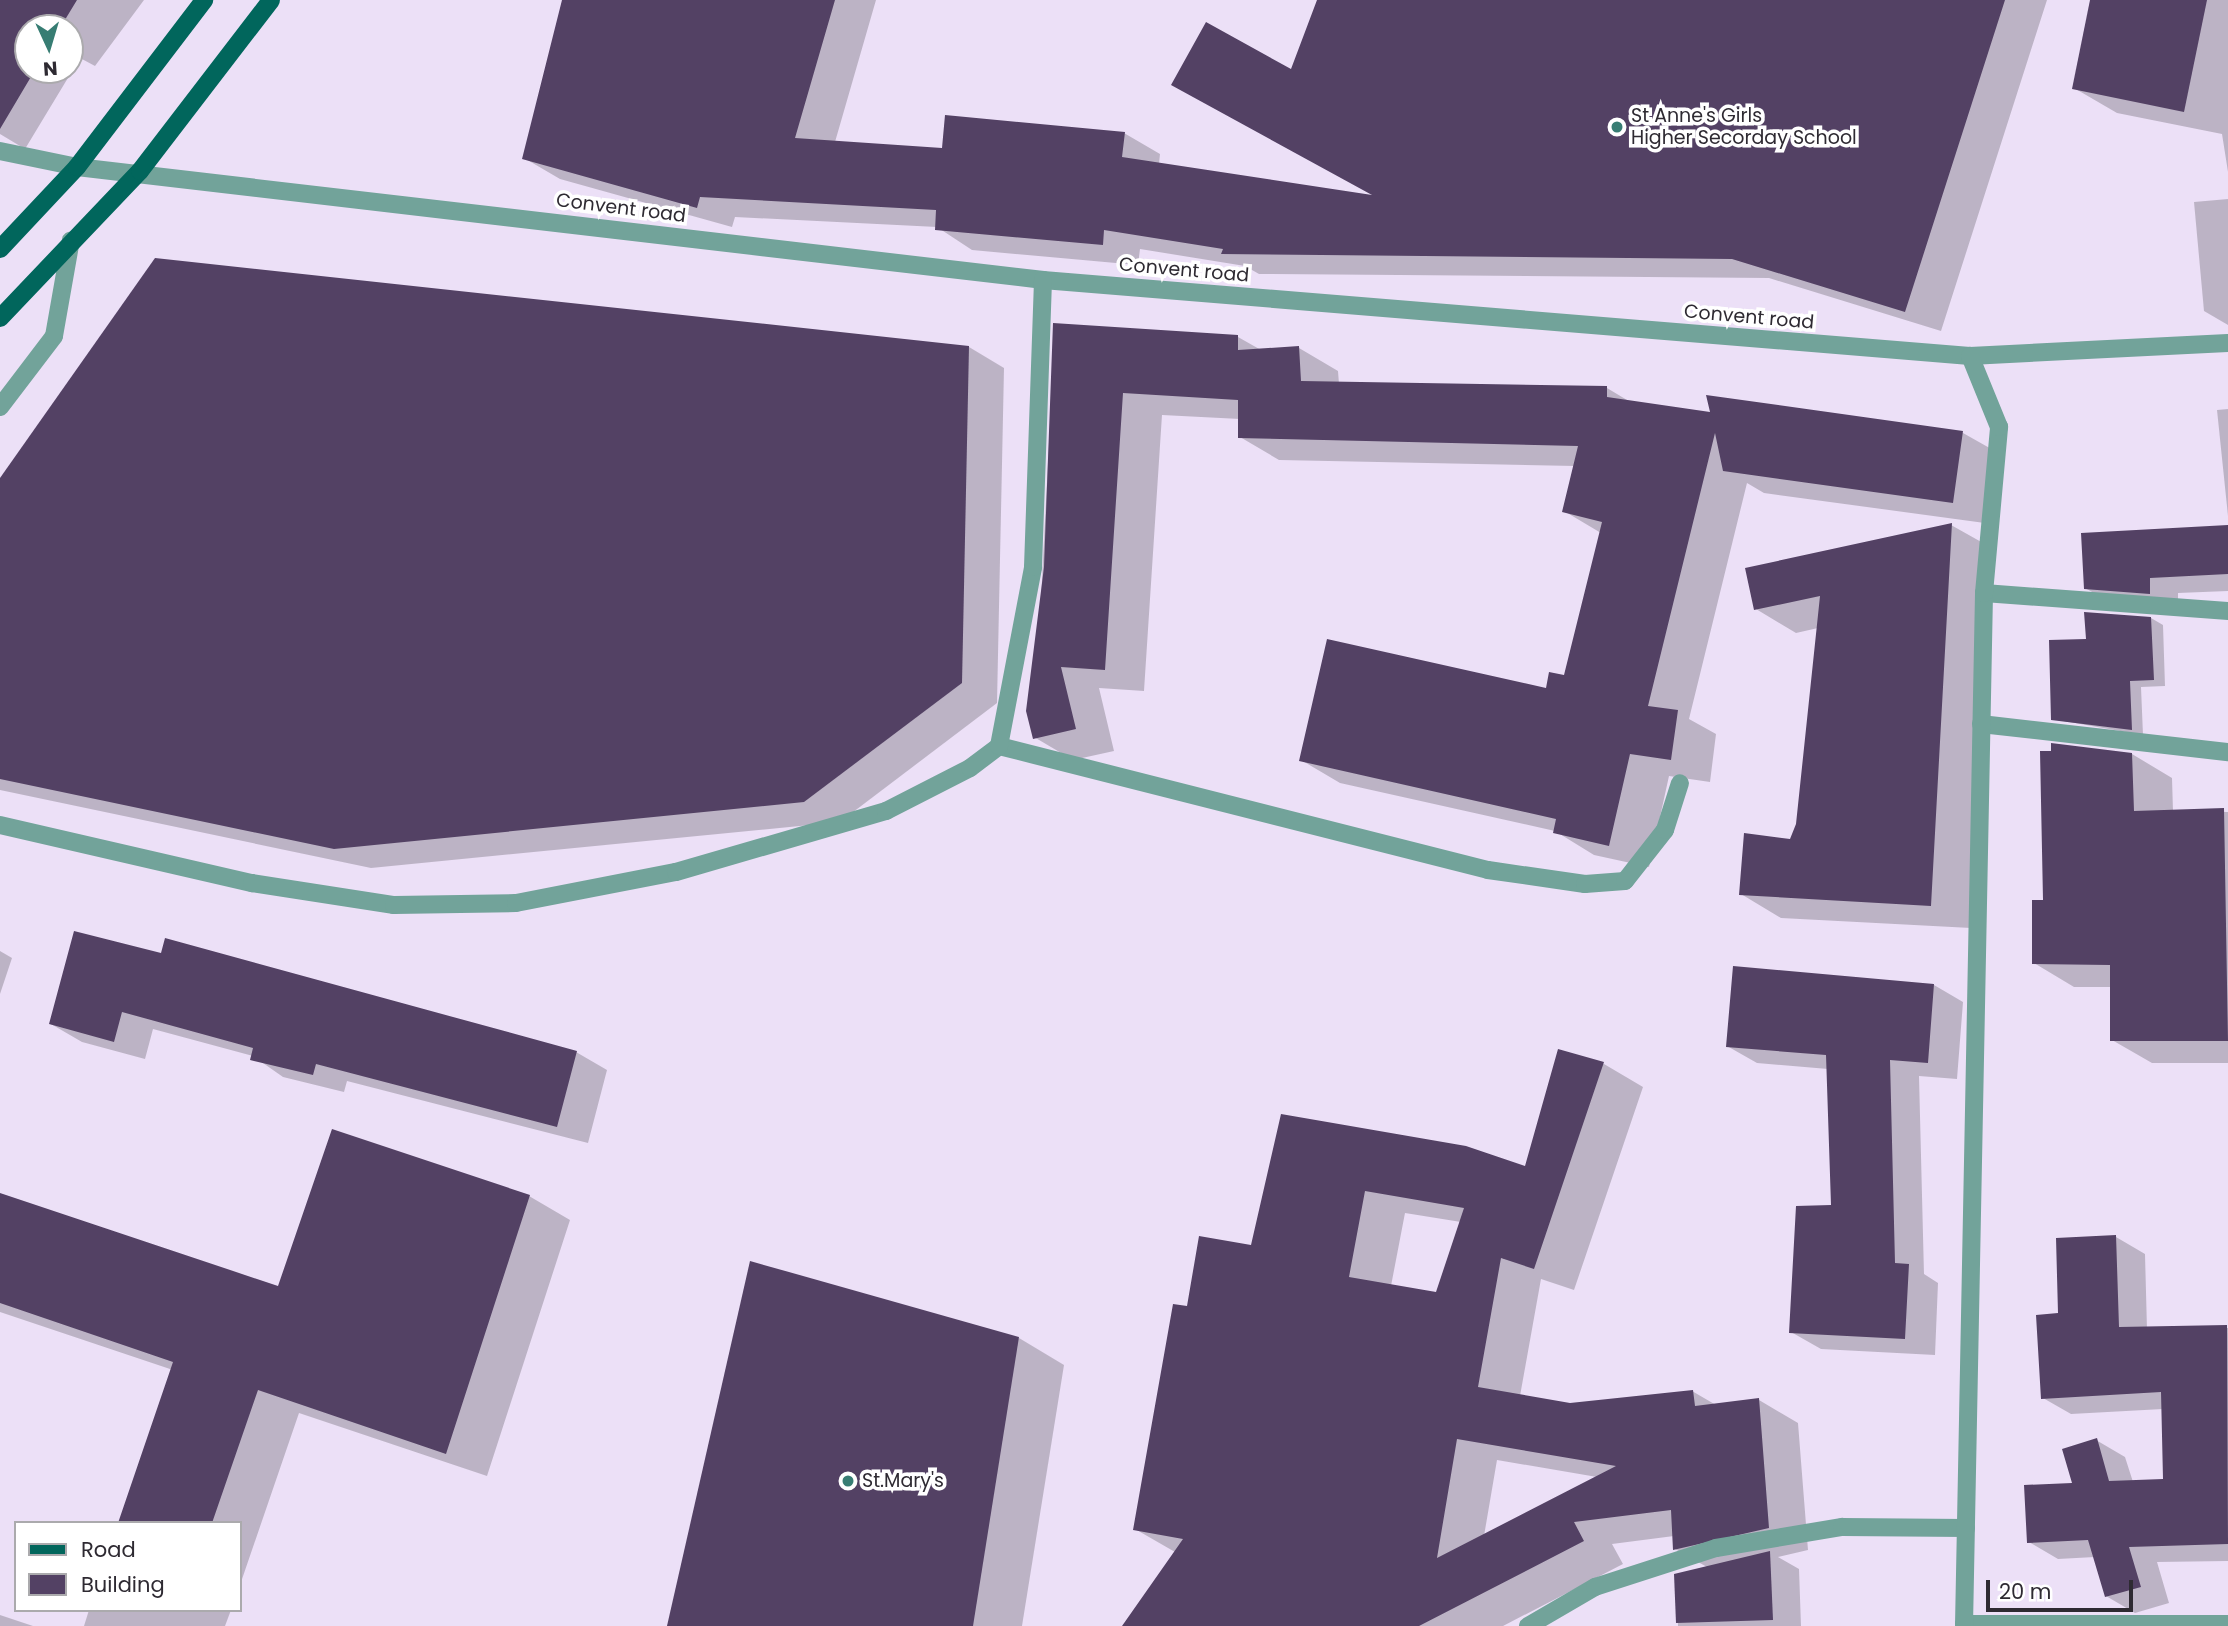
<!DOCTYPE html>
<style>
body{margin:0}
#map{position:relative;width:2228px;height:1626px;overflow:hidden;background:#ece0f7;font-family:Poppins,sans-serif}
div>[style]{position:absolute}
.shadow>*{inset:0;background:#0003}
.building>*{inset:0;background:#534164}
.minor>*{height:18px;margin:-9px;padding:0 9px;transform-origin:9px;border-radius:9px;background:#72a39a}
.major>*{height:18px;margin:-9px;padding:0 9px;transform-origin:9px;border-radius:9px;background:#01665c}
.dots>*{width:19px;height:19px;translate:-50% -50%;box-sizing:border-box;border:4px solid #fff;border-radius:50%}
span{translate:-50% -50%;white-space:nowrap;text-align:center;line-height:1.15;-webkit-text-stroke:7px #fff;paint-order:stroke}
.poi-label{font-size:19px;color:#2e2a32}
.left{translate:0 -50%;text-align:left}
.street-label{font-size:19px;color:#2e2a32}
.legend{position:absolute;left:14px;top:1521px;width:228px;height:91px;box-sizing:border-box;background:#fff;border:2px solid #abaaad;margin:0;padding:9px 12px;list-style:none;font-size:21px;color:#2e2a32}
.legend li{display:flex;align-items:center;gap:14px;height:35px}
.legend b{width:35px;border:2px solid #abaaad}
.north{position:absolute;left:14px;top:14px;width:70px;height:70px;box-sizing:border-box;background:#fff;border:2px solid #abaaad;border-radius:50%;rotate:176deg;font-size:19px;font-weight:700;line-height:28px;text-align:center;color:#2e2a32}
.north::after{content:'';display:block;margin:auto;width:24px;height:32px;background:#377d73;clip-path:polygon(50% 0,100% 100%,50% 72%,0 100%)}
.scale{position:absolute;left:1986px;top:1580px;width:147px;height:32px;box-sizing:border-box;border:4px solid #2e2a32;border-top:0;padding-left:9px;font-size:21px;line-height:24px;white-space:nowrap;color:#2e2a32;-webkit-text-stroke:5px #fff;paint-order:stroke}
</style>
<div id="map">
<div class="shadow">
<div style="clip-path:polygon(evenodd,0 0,144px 0,95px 66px,80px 58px,25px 149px,0 134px,0 0,28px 28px,70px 28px,70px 70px,28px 70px,28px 28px)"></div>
<div style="clip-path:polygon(565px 0,876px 0,835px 142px,944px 150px,1124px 133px,1160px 154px,1159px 164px,1377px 197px,1292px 71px,1318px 0,2047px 0,1941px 331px,1769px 278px,1259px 274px,1245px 266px,1140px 249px,1138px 265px,972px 250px,937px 227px,735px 217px,732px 227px,560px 179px,524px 158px)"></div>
<div style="clip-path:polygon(2092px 0,2228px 0,2228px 172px,2222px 134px,2117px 113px,2074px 88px)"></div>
<div style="clip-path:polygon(2228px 199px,2228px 325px,2204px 311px,2194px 202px)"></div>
<div style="clip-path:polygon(1055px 325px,1238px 337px,1261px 350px,1299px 348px,1338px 371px,1339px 384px,1607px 388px,1632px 403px,1712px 414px,1709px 398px,1963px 433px,2002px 455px,1992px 524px,1764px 493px,1747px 483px,1689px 719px,1716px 734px,1710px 782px,1669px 776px,1649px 867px,1594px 855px,1555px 831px,1340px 783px,1301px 760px,1547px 690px,1565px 677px,1601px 533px,1564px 511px,1575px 466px,1279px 460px,1240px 437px,1240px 419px,1162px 415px,1144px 691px,1099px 688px,1114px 751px,1073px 760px,1034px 737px)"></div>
<div style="clip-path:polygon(969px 347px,1004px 368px,997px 703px,840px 822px,371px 868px,0 790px,0 481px)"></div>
<div style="clip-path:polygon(2228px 409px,2228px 516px,2217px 410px)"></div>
<div style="clip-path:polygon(1951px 525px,1992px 548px,1971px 928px,1781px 918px,1741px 894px,1791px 841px,1798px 825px,1818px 628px,1796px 633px,1756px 609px)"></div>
<div style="clip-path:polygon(2228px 527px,2228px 591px,2178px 593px,2178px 609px,2114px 604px,2085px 588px)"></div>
<div style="clip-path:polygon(2151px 618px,2163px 625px,2165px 686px,2141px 687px,2143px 735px,2052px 719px,2087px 641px)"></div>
<div style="clip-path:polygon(2132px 754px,2172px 778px,2173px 811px,2228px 812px,2228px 1063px,2152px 1063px,2112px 1040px,2112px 987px,2074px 987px,2034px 963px,2045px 901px)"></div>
<div style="clip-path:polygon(0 951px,12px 958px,0 994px)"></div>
<div style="clip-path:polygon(162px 955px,576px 1052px,607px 1070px,588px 1143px,347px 1081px,344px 1092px,283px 1077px,253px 1056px,153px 1029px,145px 1059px,82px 1042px,51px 1024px)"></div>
<div style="clip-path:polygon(1934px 985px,1963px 1002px,1957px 1079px,1919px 1076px,1924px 1274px,1938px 1283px,1935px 1355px,1821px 1349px,1791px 1332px,1832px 1207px,1828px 1069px,1757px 1063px,1727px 1046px)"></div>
<div style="clip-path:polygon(evenodd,1559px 1051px,1604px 1064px,1643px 1087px,1574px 1290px,1541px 1279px,1520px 1396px,1570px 1405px,1692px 1391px,1716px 1405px,1759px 1400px,1798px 1423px,1808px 1550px,1778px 1557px,1799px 1569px,1801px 1626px,1678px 1626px,1676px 1575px,1707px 1567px,1675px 1549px,1674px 1536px,1612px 1544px,1623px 1564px,1503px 1626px,1124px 1626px,1175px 1552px,1135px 1529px,1189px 1308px,1252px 1247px,1282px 1116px,1526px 1168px,1559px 1051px,1405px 1213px,1461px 1222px,1437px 1294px,1391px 1286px,1405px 1213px,1559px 1051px,1497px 1460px,1597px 1477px,1484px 1536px,1497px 1460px)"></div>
<div style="clip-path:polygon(0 1194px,279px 1288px,529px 1196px,570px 1220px,487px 1476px,299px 1413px,240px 1585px,240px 1523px,120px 1523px,173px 1370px,0 1312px)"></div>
<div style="clip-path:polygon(2116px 1237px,2145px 1254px,2147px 1329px,2228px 1328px,2228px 1561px,2157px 1562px,2169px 1603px,2135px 1613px,2106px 1596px,2095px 1557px,2058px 1559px,2029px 1542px,2074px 1485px,2096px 1440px,2125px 1457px,2133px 1482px,2165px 1481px,2163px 1409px,2071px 1414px,2043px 1398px,2060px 1315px)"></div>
<div style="clip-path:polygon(1019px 1338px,1064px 1365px,1022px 1626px,669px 1626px)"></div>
<div style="clip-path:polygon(89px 1610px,231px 1610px,225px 1626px,84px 1626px)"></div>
<div style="clip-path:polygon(0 1615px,33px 1626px,0 1626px)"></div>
</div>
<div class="building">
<div style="clip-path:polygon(0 0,77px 0,60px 28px,28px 28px,28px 70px,35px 70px,0 129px)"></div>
<div style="clip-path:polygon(562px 0,835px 0,795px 138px,942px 148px,945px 115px,1125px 132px,1122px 157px,1372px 195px,1171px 85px,1206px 22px,1291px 69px,1317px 0,2005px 0,1905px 312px,1732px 259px,1221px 254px,1223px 249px,1104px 230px,1103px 245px,935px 230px,936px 210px,700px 197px,697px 208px,522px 159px)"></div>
<div style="clip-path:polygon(2090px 0,2207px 0,2184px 112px,2072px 89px)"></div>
<div style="clip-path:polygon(155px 258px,969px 346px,962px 683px,804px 802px,334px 849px,0 779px,0 478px)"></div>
<div style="clip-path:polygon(1053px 323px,1238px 335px,1238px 350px,1299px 346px,1301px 381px,1607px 386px,1607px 397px,1710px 412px,1706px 395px,1963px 431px,1953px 503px,1723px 471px,1715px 433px,1648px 706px,1678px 710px,1671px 760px,1630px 754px,1609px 846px,1553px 833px,1556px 819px,1299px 761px,1327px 639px,1546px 688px,1549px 672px,1564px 675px,1602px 522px,1562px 512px,1578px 446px,1238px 438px,1238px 400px,1123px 393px,1105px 670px,1061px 667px,1076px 729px,1033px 739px,1026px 711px,1044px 567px)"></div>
<div style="clip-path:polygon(1952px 523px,1931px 906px,1739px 895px,1744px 833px,1790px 839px,1796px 824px,1820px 596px,1754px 610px,1745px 568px)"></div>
<div style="clip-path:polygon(2228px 525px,2228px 574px,2150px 578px,2150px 594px,2084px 589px,2081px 533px)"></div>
<div style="clip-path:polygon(2084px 612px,2151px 617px,2154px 680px,2130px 681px,2132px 730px,2051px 720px,2049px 640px,2086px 639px)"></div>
<div style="clip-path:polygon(2051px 743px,2132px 753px,2134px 811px,2224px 808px,2228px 1041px,2110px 1041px,2110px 965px,2032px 964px,2032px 900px,2043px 900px,2040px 751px,2051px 751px)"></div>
<div style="clip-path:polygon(74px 931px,161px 953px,165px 938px,577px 1051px,557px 1127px,316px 1064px,313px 1075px,250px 1060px,253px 1048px,122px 1012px,114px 1042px,49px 1024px)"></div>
<div style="clip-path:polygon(1733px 966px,1934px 984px,1928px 1063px,1890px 1060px,1895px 1263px,1909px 1264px,1905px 1339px,1789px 1333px,1796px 1206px,1831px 1205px,1826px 1055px,1726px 1047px)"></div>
<div style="clip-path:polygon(evenodd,1558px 1049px,1604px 1062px,1534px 1269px,1501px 1258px,1478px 1387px,1570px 1403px,1693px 1390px,1695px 1406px,1759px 1398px,1769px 1528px,1673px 1550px,1671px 1510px,1574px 1522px,1584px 1541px,1419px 1626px,1122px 1626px,1183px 1539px,1133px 1530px,1173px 1304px,1187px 1306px,1199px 1236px,1251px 1245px,1281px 1114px,1466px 1146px,1525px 1166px,1558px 1049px,1365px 1191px,1464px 1208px,1436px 1292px,1349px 1277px,1365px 1191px,1558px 1049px,1457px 1439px,1616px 1466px,1437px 1558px,1457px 1439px)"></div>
<div style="clip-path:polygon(332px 1129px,530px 1195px,446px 1454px,258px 1390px,212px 1523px,118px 1523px,173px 1362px,0 1303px,0 1193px,278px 1286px)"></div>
<div style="clip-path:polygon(2116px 1235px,2119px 1327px,2227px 1325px,2228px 1544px,2129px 1547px,2141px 1587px,2105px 1597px,2088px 1540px,2027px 1543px,2024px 1485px,2072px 1483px,2062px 1449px,2097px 1438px,2109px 1481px,2163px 1479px,2161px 1392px,2041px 1399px,2036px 1315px,2058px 1313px,2056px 1238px)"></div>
<div style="clip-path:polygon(750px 1261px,1019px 1337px,973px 1626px,667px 1626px)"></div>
<div style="clip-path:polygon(1770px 1551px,1773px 1620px,1676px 1623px,1674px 1574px)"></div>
</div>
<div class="minor">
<div style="left:0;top:151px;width:79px;rotate:11.7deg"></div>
<div style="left:77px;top:167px;width:973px;rotate:6.67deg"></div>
<div style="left:1043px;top:280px;width:930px;rotate:4.69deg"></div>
<div style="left:1970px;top:356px;width:258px;rotate:-2.9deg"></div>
<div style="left:0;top:407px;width:89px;rotate:-52.7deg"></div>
<div style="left:54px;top:336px;width:97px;rotate:-80deg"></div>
<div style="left:1984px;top:593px;width:245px;rotate:4.2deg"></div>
<div style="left:1981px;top:724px;width:249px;rotate:6.5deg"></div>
<div style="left:999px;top:746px;width:504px;rotate:14.23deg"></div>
<div style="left:1488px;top:870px;width:98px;rotate:8.2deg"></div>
<div style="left:1585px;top:884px;width:40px;rotate:-4.3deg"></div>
<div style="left:1625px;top:881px;width:65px;rotate:-51.9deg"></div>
<div style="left:1665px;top:830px;width:49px;rotate:-72.3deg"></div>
<div style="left:0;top:825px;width:259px;rotate:13deg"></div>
<div style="left:252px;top:883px;width:144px;rotate:8.8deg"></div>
<div style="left:394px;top:905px;width:122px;rotate:-0.9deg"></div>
<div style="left:516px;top:903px;width:163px;rotate:-11deg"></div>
<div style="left:676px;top:872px;width:219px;rotate:-16.2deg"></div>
<div style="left:886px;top:811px;width:94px;rotate:-27.1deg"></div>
<div style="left:970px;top:768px;width:36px;rotate:-37deg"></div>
<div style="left:999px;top:746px;width:182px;rotate:-79.2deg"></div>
<div style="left:1033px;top:567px;width:287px;rotate:-88deg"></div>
<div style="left:1964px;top:1624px;width:264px"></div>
<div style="left:1528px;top:1626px;width:78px;rotate:-30.2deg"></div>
<div style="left:1595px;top:1587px;width:127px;rotate:-17.9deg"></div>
<div style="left:1716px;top:1548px;width:128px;rotate:-9.5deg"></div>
<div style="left:1842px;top:1527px;width:124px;rotate:0.5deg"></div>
<div style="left:1964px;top:1626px;width:1033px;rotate:-88.89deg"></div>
<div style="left:1984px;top:593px;width:167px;rotate:-84.8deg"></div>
<div style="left:1999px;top:427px;width:77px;rotate:-112.2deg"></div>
</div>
<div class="major">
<div style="left:0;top:249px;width:112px;rotate:-46.8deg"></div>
<div style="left:77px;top:167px;width:210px;rotate:-52.7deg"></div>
<div style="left:0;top:318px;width:203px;rotate:-46.4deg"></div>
<div style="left:140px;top:171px;width:215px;rotate:-52.5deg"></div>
</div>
<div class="dots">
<div style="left:1617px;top:127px;background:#377d73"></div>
<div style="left:848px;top:1481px;background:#377d73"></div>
</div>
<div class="poi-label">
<span class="left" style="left:1631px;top:127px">St Anne's Girls<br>Higher Secorday School</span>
<span class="left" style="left:862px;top:1481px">St.Mary's</span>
</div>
<div class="street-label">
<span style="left:621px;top:208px;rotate:7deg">Convent road</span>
<span style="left:1184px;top:270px;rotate:5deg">Convent road</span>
<span style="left:1749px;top:317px;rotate:5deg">Convent road</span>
</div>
<ul class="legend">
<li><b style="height:9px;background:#01665c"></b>Road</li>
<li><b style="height:19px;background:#534164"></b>Building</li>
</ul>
<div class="north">N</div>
<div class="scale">20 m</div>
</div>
